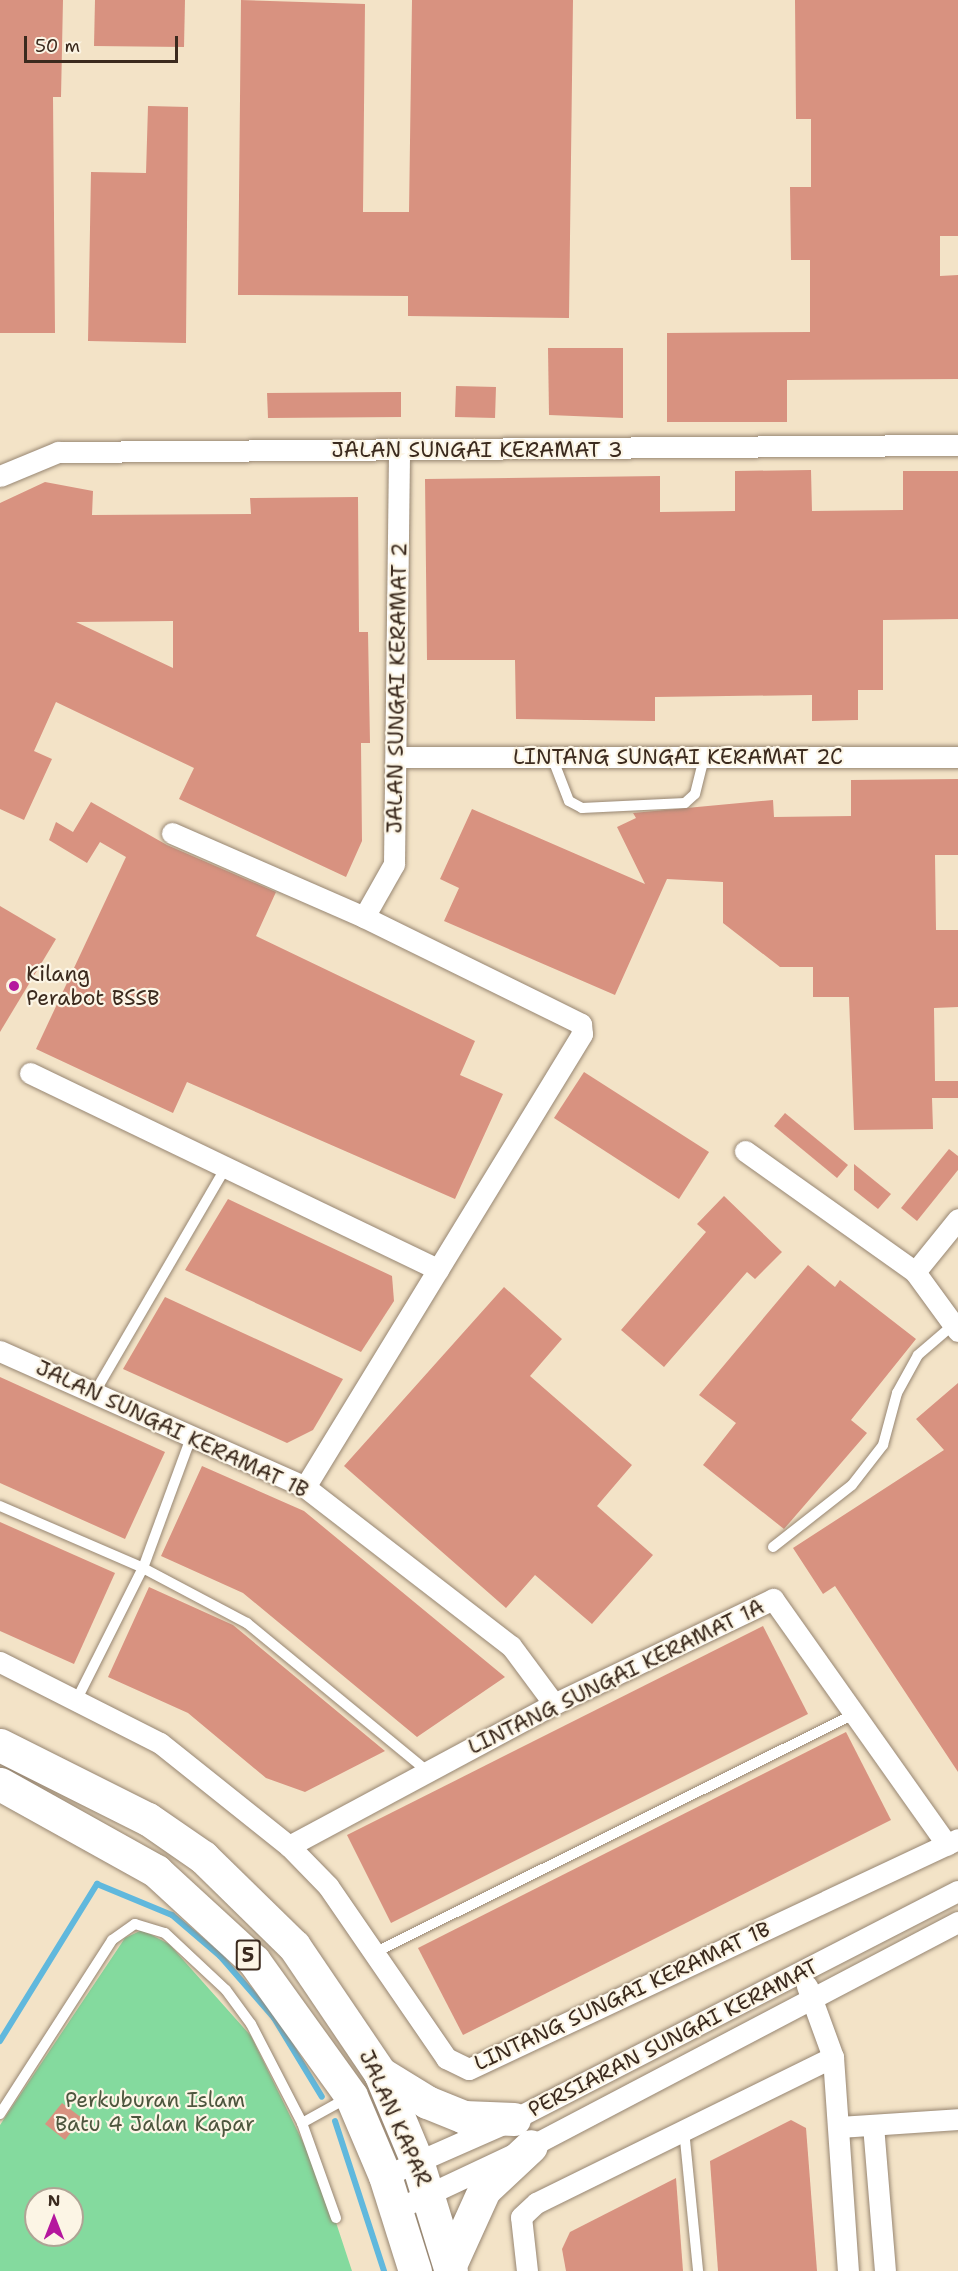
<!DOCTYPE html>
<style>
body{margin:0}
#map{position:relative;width:958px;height:2271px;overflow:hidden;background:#f3e3c7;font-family:"Shantell Sans",sans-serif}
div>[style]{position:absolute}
.green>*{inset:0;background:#84da9e}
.stream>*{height:6px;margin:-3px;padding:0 3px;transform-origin:3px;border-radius:3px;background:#60b8dd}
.building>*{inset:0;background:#d89280}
.roads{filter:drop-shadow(0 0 2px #978672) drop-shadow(0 0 2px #978672)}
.lane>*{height:10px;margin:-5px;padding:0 5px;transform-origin:5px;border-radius:5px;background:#fff}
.street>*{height:21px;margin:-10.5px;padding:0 10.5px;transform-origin:10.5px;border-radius:10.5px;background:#fff}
.highway>*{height:33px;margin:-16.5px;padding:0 16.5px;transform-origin:16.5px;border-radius:16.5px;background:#fff}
.dots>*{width:16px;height:16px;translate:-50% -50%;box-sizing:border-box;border:3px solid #fcf5e5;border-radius:50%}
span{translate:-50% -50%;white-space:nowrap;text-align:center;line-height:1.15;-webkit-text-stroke:4.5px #fcf5e5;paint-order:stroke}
.shield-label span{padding:2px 4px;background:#fcf5e5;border:2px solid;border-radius:4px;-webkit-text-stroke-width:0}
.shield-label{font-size:20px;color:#3b2a1e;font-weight:700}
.street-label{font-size:21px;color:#3b2a1e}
.poi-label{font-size:21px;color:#3b2a1e}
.left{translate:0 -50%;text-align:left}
.park-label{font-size:21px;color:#4d563e}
.north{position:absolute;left:24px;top:2187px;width:60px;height:60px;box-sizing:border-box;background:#fcf5e5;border:2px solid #afa495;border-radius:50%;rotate:0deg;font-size:16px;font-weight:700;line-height:24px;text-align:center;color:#3b2a1e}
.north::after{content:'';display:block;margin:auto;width:21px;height:27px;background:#b5179e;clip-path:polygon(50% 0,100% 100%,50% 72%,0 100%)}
.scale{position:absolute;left:24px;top:36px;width:154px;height:27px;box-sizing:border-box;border:3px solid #3b2a1e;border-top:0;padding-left:8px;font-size:18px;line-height:21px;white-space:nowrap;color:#3b2a1e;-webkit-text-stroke:4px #fcf5e5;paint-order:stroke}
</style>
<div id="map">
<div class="green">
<div style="clip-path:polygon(evenodd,142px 1930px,169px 1944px,251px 2036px,323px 2183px,352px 2271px,0 2271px,0 2125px,125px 1938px,142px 1930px,36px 2199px,72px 2199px,72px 2235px,36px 2235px,36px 2199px)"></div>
</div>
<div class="stream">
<div style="left:0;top:2041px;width:185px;rotate:-58.3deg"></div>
<div style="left:97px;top:1884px;width:81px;rotate:22.5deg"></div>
<div style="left:172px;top:1915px;width:63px;rotate:40.5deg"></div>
<div style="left:220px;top:1956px;width:82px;rotate:48.9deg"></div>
<div style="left:274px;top:2018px;width:92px;rotate:58.7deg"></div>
<div style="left:335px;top:2121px;width:158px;rotate:71.9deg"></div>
</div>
<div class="building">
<div style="clip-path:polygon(0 0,63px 0,61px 97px,53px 97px,55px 333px,0 333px)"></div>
<div style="clip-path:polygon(95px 0,185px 0,184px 47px,94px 46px)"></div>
<div style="clip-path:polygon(241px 0,365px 4px,363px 212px,409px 212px,412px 0,573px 0,569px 318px,408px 316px,408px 296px,238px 295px)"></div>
<div style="clip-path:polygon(795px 0,958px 0,958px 236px,940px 236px,940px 276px,958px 275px,958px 379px,787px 380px,787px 422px,667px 422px,667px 333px,810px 332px,810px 260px,791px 260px,790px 187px,811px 187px,811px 119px,796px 119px)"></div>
<div style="clip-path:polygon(148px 106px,188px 107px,186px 343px,88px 341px,91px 172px,146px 173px)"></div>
<div style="clip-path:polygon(548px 348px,623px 348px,623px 418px,549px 415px)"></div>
<div style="clip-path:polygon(456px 386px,496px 387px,495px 418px,455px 417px)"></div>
<div style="clip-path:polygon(401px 392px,401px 417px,268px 418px,267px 393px)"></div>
<div style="clip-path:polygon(811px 470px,812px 511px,903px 510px,903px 471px,958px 471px,958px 619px,883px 620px,883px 690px,858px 690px,858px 720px,812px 721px,812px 695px,655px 697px,655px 721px,516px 719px,515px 660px,427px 660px,425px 479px,660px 476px,660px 512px,735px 511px,735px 471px)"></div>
<div style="clip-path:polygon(evenodd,45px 482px,93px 491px,92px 515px,251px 514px,250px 498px,358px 497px,359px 632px,368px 632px,370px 743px,361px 743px,362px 841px,346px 877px,179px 799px,194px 768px,56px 702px,34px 751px,52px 759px,24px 820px,0 809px,0 503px,45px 482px,173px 621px,173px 668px,76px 622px,173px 621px)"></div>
<div style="clip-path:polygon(958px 779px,958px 855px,935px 855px,936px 930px,958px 930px,958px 1007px,934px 1008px,935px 1081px,958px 1081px,958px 1098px,932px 1098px,933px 1129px,854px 1130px,849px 997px,813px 997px,813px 967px,780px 967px,723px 923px,723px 882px,667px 879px,615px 995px,444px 921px,459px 888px,440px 879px,472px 809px,645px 884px,617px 827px,636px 818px,633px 813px,773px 800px,774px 817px,851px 816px,851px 780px)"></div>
<div style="clip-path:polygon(91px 802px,167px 845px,276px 892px,256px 936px,475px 1041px,460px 1075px,503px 1094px,455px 1199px,187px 1082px,173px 1113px,36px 1049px,126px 857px,100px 842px,87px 863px,49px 840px,56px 822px,73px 832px)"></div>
<div style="clip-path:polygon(0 906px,56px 939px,0 1032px)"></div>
<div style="clip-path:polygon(584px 1072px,709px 1152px,679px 1199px,554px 1118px)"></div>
<div style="clip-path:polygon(785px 1113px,848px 1165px,837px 1178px,774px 1126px)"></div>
<div style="clip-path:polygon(949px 1149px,958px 1156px,958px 1170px,917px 1221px,901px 1208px)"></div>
<div style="clip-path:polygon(854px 1164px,891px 1194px,878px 1209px,854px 1190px)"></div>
<div style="clip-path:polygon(724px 1196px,782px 1252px,755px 1279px,747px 1272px,664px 1367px,621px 1330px,706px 1232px,697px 1224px)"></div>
<div style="clip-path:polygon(228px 1199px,392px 1276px,394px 1301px,361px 1352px,185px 1270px)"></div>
<div style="clip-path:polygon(808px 1265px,835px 1287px,840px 1280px,916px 1339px,851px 1420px,867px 1433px,784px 1529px,703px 1465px,736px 1423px,699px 1395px)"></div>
<div style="clip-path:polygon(504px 1287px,562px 1339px,530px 1376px,632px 1465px,597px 1506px,653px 1555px,592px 1624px,535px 1575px,506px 1608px,344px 1466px)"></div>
<div style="clip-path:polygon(165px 1297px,343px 1379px,313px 1430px,287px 1443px,123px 1369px)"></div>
<div style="clip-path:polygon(0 1377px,165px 1452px,125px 1539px,0 1483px)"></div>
<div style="clip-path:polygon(958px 1383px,958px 1772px,835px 1586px,823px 1594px,793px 1548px,944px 1450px,916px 1419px)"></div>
<div style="clip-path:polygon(202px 1466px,304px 1511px,505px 1677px,417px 1737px,243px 1593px,161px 1556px)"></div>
<div style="clip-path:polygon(0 1522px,115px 1573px,74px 1664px,0 1631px)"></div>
<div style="clip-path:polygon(149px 1587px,233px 1625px,385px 1751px,305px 1792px,266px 1778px,188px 1713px,108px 1677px)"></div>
<div style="clip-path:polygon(763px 1626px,808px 1714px,391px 1923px,347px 1835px)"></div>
<div style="clip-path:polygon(846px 1732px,891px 1820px,463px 2035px,418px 1948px)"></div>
<div style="clip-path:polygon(62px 2103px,82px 2118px,65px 2140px,45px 2124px)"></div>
<div style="clip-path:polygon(791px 2120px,806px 2128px,817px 2271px,718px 2271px,710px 2161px)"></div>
<div style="clip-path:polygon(676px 2178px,683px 2271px,566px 2271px,562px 2249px,570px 2232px)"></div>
</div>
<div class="roads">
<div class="lane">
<div style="left:552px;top:757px;width:47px;rotate:68.9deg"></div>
<div style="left:569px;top:801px;width:15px;rotate:28deg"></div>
<div style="left:582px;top:808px;width:103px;rotate:-2.8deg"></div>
<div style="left:685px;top:803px;width:13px;rotate:-42deg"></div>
<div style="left:695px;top:794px;width:38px;rotate:-76deg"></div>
<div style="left:95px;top:1392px;width:260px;rotate:-59.8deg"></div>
<div style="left:0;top:1506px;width:156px;rotate:23.4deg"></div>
<div style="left:143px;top:1568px;width:118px;rotate:27.9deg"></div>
<div style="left:247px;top:1623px;width:233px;rotate:39.4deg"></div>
<div style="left:773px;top:1547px;width:100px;rotate:-38.1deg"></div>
<div style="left:852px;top:1485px;width:51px;rotate:-52.2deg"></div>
<div style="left:883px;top:1445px;width:54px;rotate:-74.9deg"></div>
<div style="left:897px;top:1393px;width:43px;rotate:-61.1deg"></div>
<div style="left:918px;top:1355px;width:48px;rotate:-40.7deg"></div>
<div style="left:78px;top:1697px;width:144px;rotate:-63.3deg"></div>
<div style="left:143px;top:1568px;width:142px;rotate:-69.8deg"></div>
<div style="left:374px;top:1953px;width:536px;rotate:-26.47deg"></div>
<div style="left:0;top:2114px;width:207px;rotate:-57.2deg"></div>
<div style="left:112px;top:1940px;width:28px;rotate:-35deg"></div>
<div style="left:135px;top:1924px;width:31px;rotate:17deg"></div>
<div style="left:165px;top:1933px;width:83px;rotate:43.1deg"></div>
<div style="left:226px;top:1990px;width:42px;rotate:53.7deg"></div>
<div style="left:251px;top:2024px;width:111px;rotate:62.7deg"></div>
<div style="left:302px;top:2123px;width:101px;rotate:70.3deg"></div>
<div style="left:302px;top:2123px;width:54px;rotate:-29deg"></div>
<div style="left:684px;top:2130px;width:142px;rotate:84.3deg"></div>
</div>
<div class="street">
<div style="left:0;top:476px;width:63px;rotate:-22.5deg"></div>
<div style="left:58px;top:452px;width:900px;rotate:-0.45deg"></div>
<div style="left:399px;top:757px;width:559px"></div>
<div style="left:172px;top:833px;width:210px;rotate:23.6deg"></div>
<div style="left:364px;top:917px;width:242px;rotate:26.2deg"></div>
<div style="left:581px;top:1024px;width:10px;rotate:84deg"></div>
<div style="left:582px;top:1034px;width:531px;rotate:121.44deg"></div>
<div style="left:364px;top:917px;width:61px;rotate:-60.5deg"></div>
<div style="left:394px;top:864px;width:413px;rotate:-89.3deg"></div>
<div style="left:30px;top:1073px;width:453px;rotate:25.7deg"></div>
<div style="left:745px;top:1151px;width:209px;rotate:35.4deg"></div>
<div style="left:915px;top:1272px;width:73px;rotate:53.9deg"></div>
<div style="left:915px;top:1272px;width:68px;rotate:-50.9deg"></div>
<div style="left:0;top:1351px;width:334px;rotate:24deg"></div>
<div style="left:305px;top:1487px;width:260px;rotate:37.7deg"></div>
<div style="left:511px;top:1646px;width:72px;rotate:53.4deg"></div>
<div style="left:0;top:1662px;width:179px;rotate:26.9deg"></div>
<div style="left:160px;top:1743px;width:165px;rotate:38.6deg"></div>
<div style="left:289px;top:1846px;width:56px;rotate:45.7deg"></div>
<div style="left:328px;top:1886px;width:209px;rotate:55.5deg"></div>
<div style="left:446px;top:2058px;width:25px;rotate:26deg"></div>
<div style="left:469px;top:2069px;width:540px;rotate:-25.19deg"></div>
<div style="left:289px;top:1846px;width:301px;rotate:-28.2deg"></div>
<div style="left:554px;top:1704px;width:243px;rotate:-25.6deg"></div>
<div style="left:773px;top:1599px;width:301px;rotate:54.7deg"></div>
<div style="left:807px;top:1986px;width:76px;rotate:69.9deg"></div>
<div style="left:833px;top:2057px;width:215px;rotate:86deg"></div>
<div style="left:873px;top:2125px;width:146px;rotate:85.3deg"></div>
<div style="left:839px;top:2127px;width:119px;rotate:-3.8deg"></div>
<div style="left:385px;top:2176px;width:141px;rotate:-23.8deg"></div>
<div style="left:514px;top:2119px;width:499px;rotate:-27.2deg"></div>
<div style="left:397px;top:2209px;width:148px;rotate:-25.2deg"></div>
<div style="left:531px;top:2146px;width:482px;rotate:-27.7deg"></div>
<div style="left:527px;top:2271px;width:54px;rotate:-96.3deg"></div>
<div style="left:521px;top:2217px;width:21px;rotate:-43deg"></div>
<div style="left:536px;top:2203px;width:331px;rotate:-26.2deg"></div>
</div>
<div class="highway">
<div style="left:0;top:1745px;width:165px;rotate:26.6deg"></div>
<div style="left:148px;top:1819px;width:67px;rotate:34.6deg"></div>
<div style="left:203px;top:1857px;width:127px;rotate:44.4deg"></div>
<div style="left:294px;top:1946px;width:153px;rotate:55.9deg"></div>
<div style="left:380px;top:2073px;width:99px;rotate:67.3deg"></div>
<div style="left:418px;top:2164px;width:112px;rotate:72.9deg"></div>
<div style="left:0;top:1784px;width:179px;rotate:29.1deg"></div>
<div style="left:156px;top:1871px;width:133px;rotate:42.6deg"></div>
<div style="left:254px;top:1961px;width:166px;rotate:54.3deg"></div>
<div style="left:351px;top:2096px;width:87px;rotate:67deg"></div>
<div style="left:385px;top:2176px;width:100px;rotate:72.5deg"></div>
<div style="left:380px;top:2073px;width:55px;rotate:31.7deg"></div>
<div style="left:427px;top:2102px;width:40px;rotate:22deg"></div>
<div style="left:464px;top:2117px;width:50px;rotate:2.3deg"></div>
<div style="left:450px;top:2265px;width:82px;rotate:-65.6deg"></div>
<div style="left:484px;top:2190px;width:64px;rotate:-43.1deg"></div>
</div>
</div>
<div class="dots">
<div style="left:14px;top:986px;background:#b5179e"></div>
</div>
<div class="shield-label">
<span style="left:248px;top:1955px">5</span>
</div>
<div class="street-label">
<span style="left:477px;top:450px">JALAN SUNGAI KERAMAT 3</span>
<span style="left:397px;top:688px;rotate:-89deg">JALAN SUNGAI KERAMAT 2</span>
<span style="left:678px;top:757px">LINTANG SUNGAI KERAMAT 2C</span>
<span style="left:172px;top:1429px;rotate:25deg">JALAN SUNGAI KERAMAT 1B</span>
<span style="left:616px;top:1677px;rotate:-26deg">LINTANG SUNGAI KERAMAT 1A</span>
<span style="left:622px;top:1996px;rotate:-25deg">LINTANG SUNGAI KERAMAT 1B</span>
<span style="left:673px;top:2038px;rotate:-27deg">PERSIARAN SUNGAI KERAMAT</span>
<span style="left:395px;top:2118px;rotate:66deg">JALAN KAPAR</span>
</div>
<div class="poi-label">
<span class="left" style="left:26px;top:986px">Kilang<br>Perabot BSSB</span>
</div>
<div class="park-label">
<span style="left:155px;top:2112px">Perkuburan Islam<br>Batu 4 Jalan Kapar</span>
</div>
<div class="north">N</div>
<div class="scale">50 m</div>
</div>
